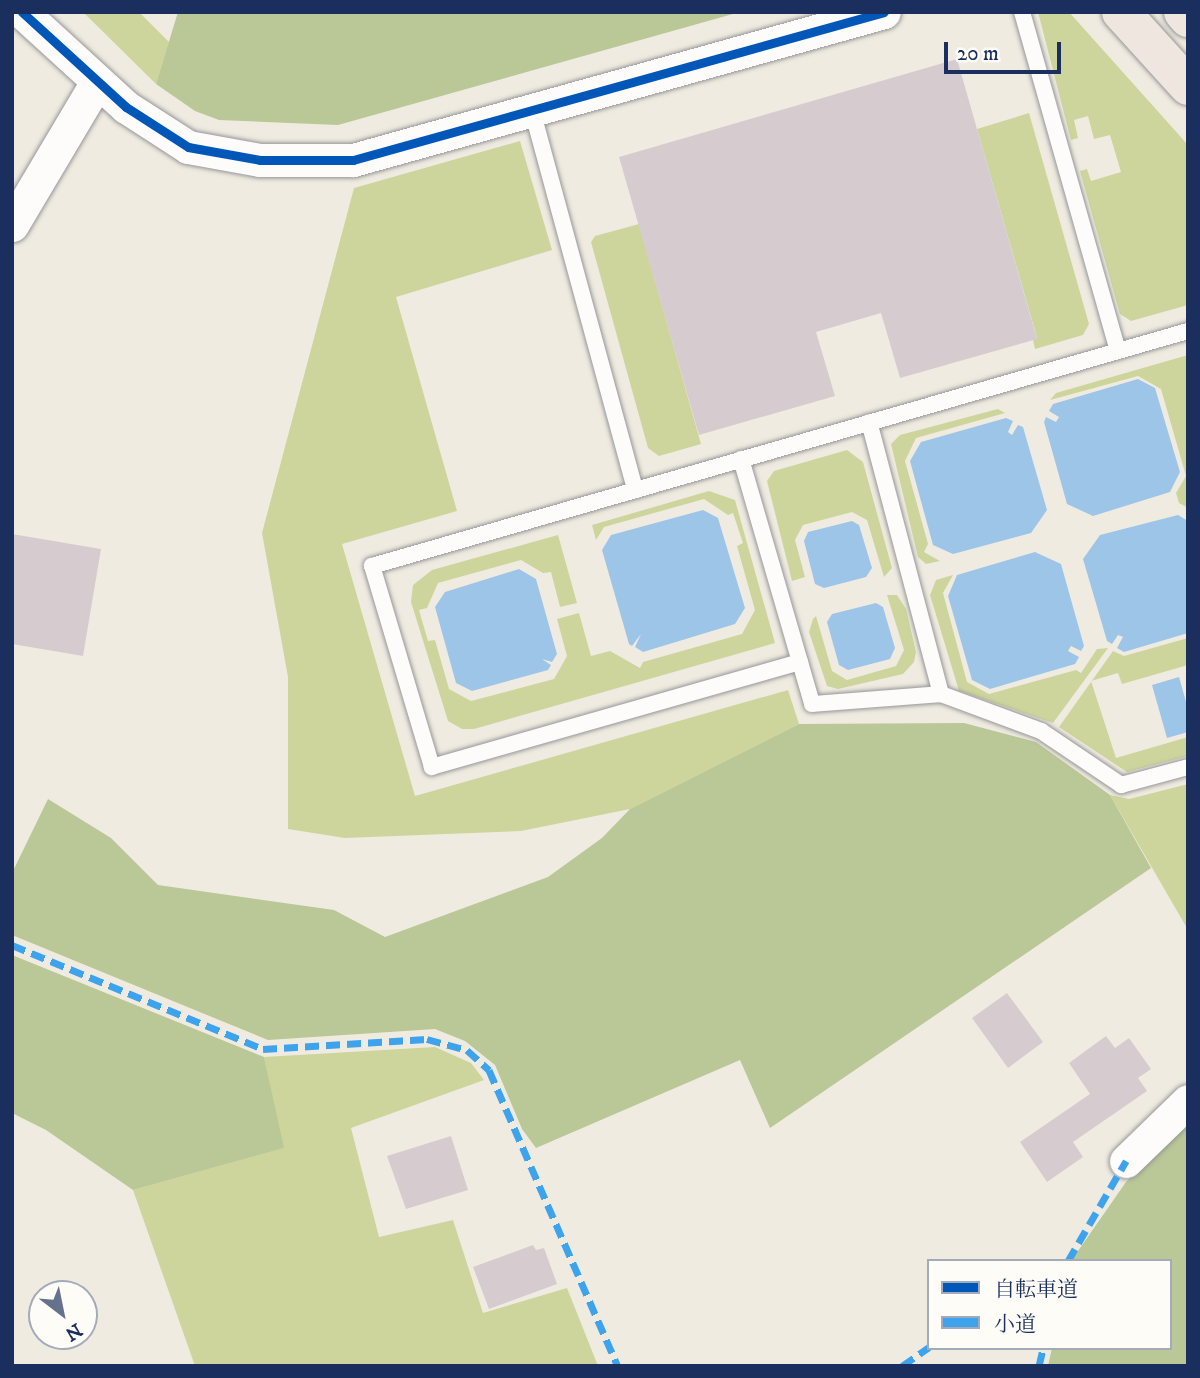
<!DOCTYPE html>
<meta charset="utf-8">
<style>
body{margin:0}
#map{position:relative;width:1200px;height:1378px;overflow:hidden;background:#f0ebe0;font-family:"IM FELL DW Pica","Noto Serif JP",serif}
div>[style]{position:absolute}
.green>*{inset:0;background:#ced59c}
.forest>*{inset:0;background:#bac796}
.water>*{inset:0;background:#9dc5e8}
.building>*{inset:0;background:#d6ccd0}
.roads{filter:drop-shadow(0 0 2px #96979a) drop-shadow(0 0 2px #96979a)}
.lane>*{height:16px;margin:-8px;padding:0 8px;transform-origin:8px;border-radius:8px;background:#fdfcfa}
.street>*{height:33px;margin:-16.5px;padding:0 16.5px;transform-origin:16.5px;border-radius:16.5px;background:#fdfcfa}
.primary>*{height:38px;margin:-19px;padding:0 19px;transform-origin:19px;border-radius:19px;background:#efe7df}
.quiet>*{height:7px;margin-top:-3.5px;transform-origin:0;background:repeating-linear-gradient(90deg,#3da3ed 0 14px,transparent 0 21px)}
.cycleway>*{height:9px;margin:-4.5px;padding:0 4.5px;transform-origin:4.5px;border-radius:4.5px;background:#0057b8}
span{translate:-50% -50%;white-space:nowrap;text-align:center;line-height:1.15;-webkit-text-stroke:6px #fdfcf7;paint-order:stroke}
.frame{position:absolute;inset:0;border:14px solid #1b2f5e;pointer-events:none}
.legend{position:absolute;left:927px;top:1259px;width:245px;height:91px;box-sizing:border-box;background:#fdfcf7;border:2px solid #a3aaba;margin:0;padding:9px 12px;list-style:none;font-size:21px;color:#1b2f5e}
.legend li{display:flex;align-items:center;gap:14px;height:35px}
.legend b{width:35px;border:2px solid #a3aaba}
.north{position:absolute;left:28px;top:1280px;width:70px;height:70px;box-sizing:border-box;background:#fdfcf7;border:2px solid #a3aaba;border-radius:50%;rotate:148deg;font-size:19px;font-weight:700;line-height:28px;text-align:center;color:#1b2f5e}
.north::after{content:'';display:block;margin:auto;width:24px;height:32px;background:#66718c;clip-path:polygon(50% 0,100% 100%,50% 72%,0 100%)}
.scale{position:absolute;left:944px;top:42px;width:117px;height:32px;box-sizing:border-box;border:4px solid #1b2f5e;border-top:0;padding-left:9px;font-size:21px;line-height:24px;white-space:nowrap;color:#1b2f5e;-webkit-text-stroke:5px #fdfcf7;paint-order:stroke}
</style>
<div id="map">
<div class="green">
<div style="clip-path:polygon(83px 12px,139px 12px,169px 42px,156px 84px)"></div>
<div style="clip-path:polygon(1038px 12px,1069px 12px,1188px 145px,1188px 305px,1131px 321px,1120px 314px,1080px 171px,1087px 169px,1091px 181px,1121px 172px,1110px 135px,1094px 139px,1088px 116px,1074px 120px,1078px 138px,1071px 140px)"></div>
<div style="clip-path:polygon(1029px 113px,1089px 324px,1083px 335px,1035px 349px,1033px 340px,1037px 338px,977px 129px)"></div>
<div style="clip-path:polygon(520px 141px,552px 250px,396px 297px,457px 511px,342px 544px,415px 796px,788px 690px,799px 724px,630px 809px,521px 831px,345px 838px,288px 829px,288px 677px,262px 533px,354px 188px)"></div>
<div style="clip-path:polygon(639px 224px,701px 444px,659px 456px,648px 448px,591px 242px,595px 236px)"></div>
<div style="clip-path:polygon(1188px 355px,1188px 508px,1179px 503px,1176px 493px,1186px 476px,1161px 389px,1138px 376px,1050px 400px,1056px 393px)"></div>
<div style="clip-path:polygon(998px 409px,1005px 413px,916px 438px,905px 461px,928px 544px,924px 552px,940px 561px,926px 564px,918px 557px,891px 444px,900px 435px)"></div>
<div style="clip-path:polygon(847px 450px,863px 462px,892px 568px,884px 577px,867px 520px,852px 512px,803px 525px,795px 540px,805px 577px,792px 581px,767px 481px,774px 471px)"></div>
<div style="clip-path:polygon(709px 491px,735px 500px,775px 643px,474px 729px,462px 729px,448px 721px,411px 602px,413px 585px,432px 570px,558px 535px,577px 603px,560px 607px,551px 572px,543px 573px,521px 560px,438px 583px,427px 608px,419px 610px,428px 641px,435px 640px,449px 689px,471px 701px,554px 679px,567px 656px,557px 619px,579px 613px,591px 656px,610px 651px,640px 668px,643px 662px,742px 634px,755px 610px,737px 546px,743px 543px,733px 513px,728px 515px,704px 499px,604px 527px,596px 540px,592px 525px)"></div>
<div style="clip-path:polygon(953px 575px,943px 593px,967px 682px,989px 694px,1076px 670px,1081px 673px,1097px 649px,1108px 648px,1053px 723px,959px 691px,930px 595px,936px 580px)"></div>
<div style="clip-path:polygon(887px 595px,897px 595px,906px 609px,916px 652px,914px 662px,903px 674px,838px 689px,827px 686px,809px 632px,813px 619px,816px 616px,832px 671px,847px 680px,896px 666px,904px 650px)"></div>
<div style="clip-path:polygon(1188px 638px,1188px 665px,1122px 684px,1118px 673px,1091px 681px,1116px 758px,1188px 737px,1188px 756px,1127px 772px,1059px 727px,1113px 651px,1124px 656px)"></div>
<div style="clip-path:polygon(1188px 784px,1188px 930px,1110px 795px,1129px 799px)"></div>
<div style="clip-path:polygon(435px 1047px,471px 1063px,484px 1080px,351px 1128px,379px 1237px,453px 1220px,483px 1313px,567px 1288px,598px 1366px,195px 1366px,133px 1190px,283px 1148px,264px 1057px)"></div>
</div>
<div class="forest">
<div style="clip-path:polygon(178px 12px,740px 12px,338px 125px,219px 120px,195px 111px,156px 84px)"></div>
<div style="clip-path:polygon(964px 723px,1036px 742px,1110px 795px,1151px 868px,770px 1128px,740px 1060px,536px 1148px,522px 1129px,495px 1065px,465px 1041px,435px 1029px,268px 1040px,12px 935px,12px 873px,48px 799px,111px 838px,158px 885px,334px 910px,385px 937px,548px 877px,602px 838px,630px 809px,799px 724px)"></div>
<div style="clip-path:polygon(12px 955px,264px 1057px,284px 1148px,133px 1190px,46px 1130px,12px 1113px)"></div>
<div style="clip-path:polygon(1188px 1114px,1188px 1366px,1048px 1366px,1052px 1348px,1170px 1348px,1170px 1261px,1071px 1261px,1126px 1182px)"></div>
</div>
<div class="water">
<div style="clip-path:polygon(1138px 379px,1155px 388px,1180px 472px,1170px 492px,1093px 516px,1067px 504px,1044px 422px,1046px 417px,1056px 422px,1059px 417px,1049px 411px,1053px 404px)"></div>
<div style="clip-path:polygon(1006px 418px,1013px 421px,1008px 432px,1012px 435px,1018px 425px,1023px 427px,1047px 510px,1031px 533px,953px 554px,933px 545px,910px 461px,921px 442px)"></div>
<div style="clip-path:polygon(703px 510px,718px 518px,745px 608px,735px 624px,643px 652px,635px 647px,641px 634px,632px 646px,629px 644px,602px 550px,611px 535px)"></div>
<div style="clip-path:polygon(1178px 515px,1188px 521px,1188px 633px,1124px 652px,1117px 648px,1123px 637px,1118px 635px,1112px 644px,1107px 641px,1083px 559px,1100px 535px)"></div>
<div style="clip-path:polygon(852px 521px,859px 525px,872px 568px,866px 577px,824px 588px,815px 584px,804px 541px,808px 532px)"></div>
<div style="clip-path:polygon(1035px 552px,1061px 564px,1084px 646px,1081px 651px,1071px 646px,1068px 651px,1079px 657px,1075px 664px,990px 689px,972px 680px,948px 596px,957px 575px)"></div>
<div style="clip-path:polygon(519px 569px,536px 579px,557px 654px,552px 662px,542px 659px,551px 665px,548px 670px,472px 691px,456px 683px,435px 607px,445px 592px)"></div>
<div style="clip-path:polygon(876px 603px,883px 607px,895px 648px,890px 659px,848px 670px,839px 665px,827px 622px,832px 614px)"></div>
<div style="clip-path:polygon(1179px 677px,1188px 709px,1188px 732px,1167px 738px,1152px 685px)"></div>
</div>
<div class="building">
<div style="clip-path:polygon(957px 59px,1037px 339px,900px 378px,881px 313px,816px 332px,835px 396px,699px 435px,619px 157px)"></div>
<div style="clip-path:polygon(12px 534px,101px 549px,83px 656px,12px 644px)"></div>
<div style="clip-path:polygon(1007px 993px,1043px 1042px,1008px 1068px,972px 1018px)"></div>
<div style="clip-path:polygon(1106px 1036px,1115px 1048px,1129px 1038px,1151px 1069px,1138px 1078px,1147px 1091px,1073px 1142px,1083px 1157px,1047px 1182px,1020px 1142px,1090px 1094px,1069px 1063px)"></div>
<div style="clip-path:polygon(451px 1136px,468px 1190px,406px 1209px,387px 1156px)"></div>
<div style="clip-path:polygon(533px 1245px,536px 1250px,544px 1248px,557px 1284px,489px 1309px,473px 1267px)"></div>
</div>
<div class="roads">
<div class="lane">
<div style="left:1022px;top:12px;width:352px;rotate:74.2deg"></div>
<div style="left:532px;top:110px;width:394px;rotate:74.8deg"></div>
<div style="left:741px;top:459px;width:255px;rotate:73.8deg"></div>
<div style="left:812px;top:704px;width:129px;rotate:-4.4deg"></div>
<div style="left:941px;top:694px;width:281px;rotate:-104.8deg"></div>
<div style="left:800px;top:662px;width:383px;rotate:164.1deg"></div>
<div style="left:432px;top:767px;width:210px;rotate:-106.6deg"></div>
<div style="left:372px;top:566px;width:849px;rotate:-16.07deg"></div>
<div style="left:941px;top:694px;width:107px;rotate:20.3deg"></div>
<div style="left:1041px;top:731px;width:97px;rotate:34deg"></div>
<div style="left:1121px;top:785px;width:69px;rotate:-15deg"></div>
</div>
<div class="street">
<div style="left:22px;top:12px;width:141px;rotate:42.4deg"></div>
<div style="left:126px;top:107px;width:74px;rotate:32.8deg"></div>
<div style="left:188px;top:147px;width:73px;rotate:10.2deg"></div>
<div style="left:260px;top:160px;width:93px"></div>
<div style="left:353px;top:160px;width:551px;rotate:-15.57deg"></div>
<div style="left:12px;top:225px;width:166px;rotate:-59.3deg"></div>
<div style="left:1126px;top:1161px;width:86px;rotate:-44.1deg"></div>
</div>
<div class="primary">
<div style="left:1121px;top:12px;width:100px;rotate:47.8deg"></div>
<div style="left:1183px;top:12px;width:8px;rotate:50deg"></div>
</div>
</div>
<div class="quiet">
<div style="left:12px;top:945px;width:272px;rotate:22.5deg"></div>
<div style="left:263px;top:1049px;width:164px;rotate:-3.5deg"></div>
<div style="left:427px;top:1039px;width:41px;rotate:15.4deg"></div>
<div style="left:467px;top:1050px;width:30px;rotate:42deg"></div>
<div style="left:489px;top:1070px;width:323px;rotate:66.5deg"></div>
<div style="left:1068px;top:1261px;width:116px;rotate:-59.9deg"></div>
<div style="left:902px;top:1366px;width:33px;rotate:-35deg"></div>
<div style="left:1039px;top:1366px;width:18px;rotate:-77deg"></div>
</div>
<div class="cycleway">
<div style="left:22px;top:12px;width:141px;rotate:42.4deg"></div>
<div style="left:126px;top:107px;width:74px;rotate:32.8deg"></div>
<div style="left:188px;top:147px;width:73px;rotate:10.2deg"></div>
<div style="left:260px;top:160px;width:93px"></div>
<div style="left:353px;top:160px;width:551px;rotate:-15.57deg"></div>
</div>
<div class="frame"></div>
<ul class="legend">
<li><b style="height:9px;background:#0057b8"></b>自転車道</li>
<li><b style="height:9px;background:#3da3ed"></b>小道</li>
</ul>
<div class="north">N</div>
<div class="scale">20 m</div>
</div>
